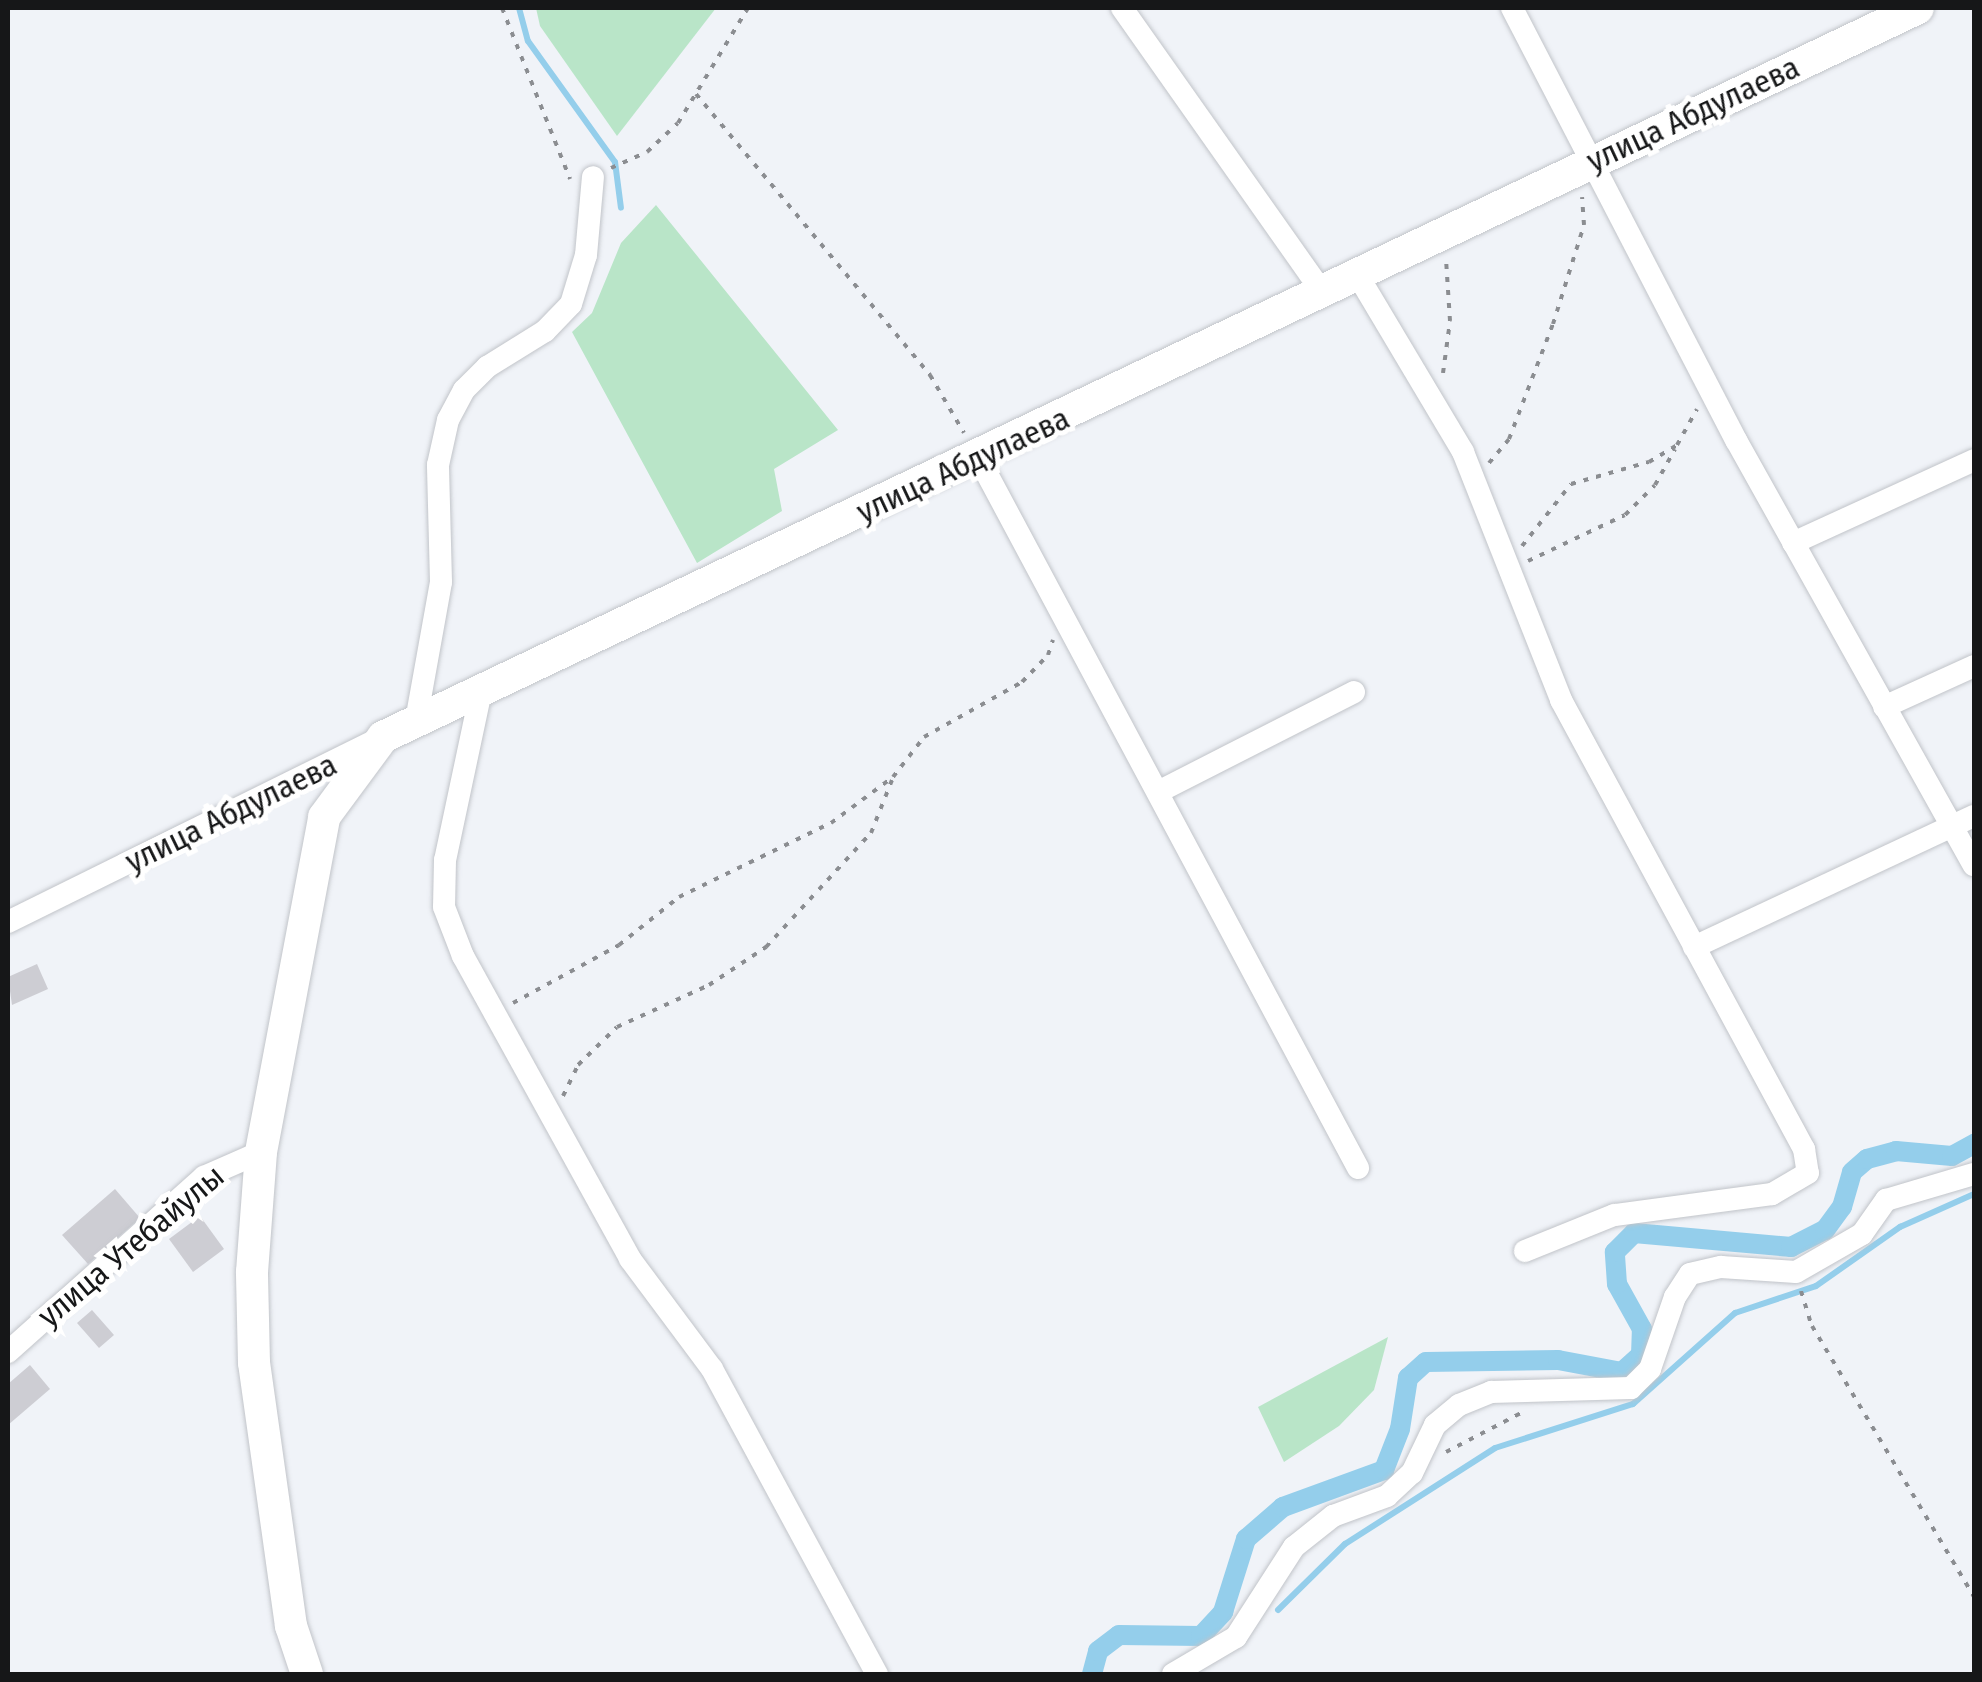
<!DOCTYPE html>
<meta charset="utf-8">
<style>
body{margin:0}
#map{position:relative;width:1982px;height:1682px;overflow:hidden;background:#f0f3f8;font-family:"Fira Sans Condensed",sans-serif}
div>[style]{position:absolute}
.green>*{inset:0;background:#b9e5c8}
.stream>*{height:6px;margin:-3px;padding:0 3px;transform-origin:3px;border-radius:3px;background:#94ceeb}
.canal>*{height:20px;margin:-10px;padding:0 10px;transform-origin:10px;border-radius:10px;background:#94ceeb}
.building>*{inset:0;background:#cdcdd3}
.path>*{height:4px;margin-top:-2px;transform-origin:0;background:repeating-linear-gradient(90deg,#8b8d91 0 5px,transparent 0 13px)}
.roads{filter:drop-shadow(0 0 2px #c1c4c9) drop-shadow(0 0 2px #c1c4c9)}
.street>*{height:22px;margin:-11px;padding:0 11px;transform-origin:11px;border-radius:11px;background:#fff}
.secondary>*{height:32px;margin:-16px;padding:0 16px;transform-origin:16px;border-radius:16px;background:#fff}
span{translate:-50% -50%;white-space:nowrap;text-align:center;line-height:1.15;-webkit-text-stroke:10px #fff;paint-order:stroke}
.street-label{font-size:32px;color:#161718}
.frame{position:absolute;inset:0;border:10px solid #161718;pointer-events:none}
</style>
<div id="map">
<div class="green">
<div style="clip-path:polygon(536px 8px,716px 8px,617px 136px,540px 26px)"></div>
<div style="clip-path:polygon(656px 205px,838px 430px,774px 469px,782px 511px,697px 563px,572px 332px,592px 313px,621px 243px)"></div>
<div style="clip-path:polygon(1388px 1337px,1374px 1390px,1339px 1426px,1284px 1462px,1258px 1407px)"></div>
</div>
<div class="stream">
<div style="left:519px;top:8px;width:34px;rotate:75deg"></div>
<div style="left:528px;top:41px;width:149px;rotate:54.3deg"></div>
<div style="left:615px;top:162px;width:46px;rotate:82.6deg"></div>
<div style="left:1278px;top:1610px;width:94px;rotate:-44.6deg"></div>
<div style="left:1345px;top:1544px;width:178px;rotate:-32.6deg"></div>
<div style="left:1495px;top:1448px;width:145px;rotate:-17.7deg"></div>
<div style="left:1633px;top:1404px;width:137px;rotate:-41.7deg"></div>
<div style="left:1735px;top:1313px;width:85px;rotate:-18.4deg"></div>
<div style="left:1816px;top:1286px;width:103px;rotate:-35.1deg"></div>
<div style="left:1900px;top:1227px;width:81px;rotate:-24deg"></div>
</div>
<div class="canal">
<div style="left:1092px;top:1674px;width:24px;rotate:-75deg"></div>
<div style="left:1098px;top:1651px;width:26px;rotate:-37deg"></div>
<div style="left:1119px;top:1635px;width:82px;rotate:0.7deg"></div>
<div style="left:1201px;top:1636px;width:33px;rotate:-47deg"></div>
<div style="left:1223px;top:1612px;width:77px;rotate:-72.5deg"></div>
<div style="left:1246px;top:1539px;width:49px;rotate:-40.9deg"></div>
<div style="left:1283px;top:1507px;width:108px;rotate:-20.1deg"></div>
<div style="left:1384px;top:1470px;width:44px;rotate:-68.7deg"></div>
<div style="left:1400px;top:1429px;width:52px;rotate:-81.1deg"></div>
<div style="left:1408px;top:1378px;width:24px;rotate:-42deg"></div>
<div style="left:1426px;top:1362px;width:132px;rotate:-0.9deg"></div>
<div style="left:1558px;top:1360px;width:65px;rotate:10.6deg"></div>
<div style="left:1622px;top:1372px;width:25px;rotate:-42deg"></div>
<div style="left:1641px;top:1355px;width:26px;rotate:-88deg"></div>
<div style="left:1642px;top:1329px;width:51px;rotate:-119.1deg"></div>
<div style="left:1617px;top:1284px;width:32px;rotate:-94deg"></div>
<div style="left:1615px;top:1252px;width:27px;rotate:-45deg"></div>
<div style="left:1634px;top:1233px;width:158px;rotate:5.1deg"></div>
<div style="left:1791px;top:1247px;width:38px;rotate:-27deg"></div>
<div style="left:1825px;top:1230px;width:29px;rotate:-54deg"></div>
<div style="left:1842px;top:1207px;width:36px;rotate:-74deg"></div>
<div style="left:1852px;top:1172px;width:20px;rotate:-41deg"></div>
<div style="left:1867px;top:1159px;width:30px;rotate:-15deg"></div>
<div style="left:1896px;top:1151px;width:56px;rotate:5.1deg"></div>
<div style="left:1952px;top:1156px;width:25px;rotate:-29deg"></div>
</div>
<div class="building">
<div style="clip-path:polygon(37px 964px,48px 989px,12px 1005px,8px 977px)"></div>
<div style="clip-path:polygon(115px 1189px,140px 1218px,88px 1264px,62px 1235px)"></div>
<div style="clip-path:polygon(200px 1216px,224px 1249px,193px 1272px,169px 1239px)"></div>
<div style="clip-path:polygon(92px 1310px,114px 1335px,99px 1348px,77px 1323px)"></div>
<div style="clip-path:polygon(30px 1365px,50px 1389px,8px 1425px,8px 1384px)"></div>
</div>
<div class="path">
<div style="left:502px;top:8px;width:184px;rotate:68.3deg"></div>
<div style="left:696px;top:94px;width:366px;rotate:50.2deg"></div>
<div style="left:930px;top:375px;width:67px;rotate:59.6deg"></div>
<div style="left:611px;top:168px;width:39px;rotate:-24deg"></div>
<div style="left:647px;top:152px;width:42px;rotate:-43.1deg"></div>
<div style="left:678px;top:123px;width:135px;rotate:-58.7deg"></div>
<div style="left:1443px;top:373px;width:52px;rotate:-82.3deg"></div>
<div style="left:1450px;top:321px;width:62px;rotate:-93.7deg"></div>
<div style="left:1489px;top:463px;width:31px;rotate:-50deg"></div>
<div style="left:1509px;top:439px;width:123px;rotate:-69.1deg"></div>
<div style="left:1553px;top:324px;width:104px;rotate:-72.6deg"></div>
<div style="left:1584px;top:225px;width:28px;rotate:-94deg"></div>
<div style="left:1522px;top:546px;width:79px;rotate:-51.7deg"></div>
<div style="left:1571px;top:484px;width:81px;rotate:-15.8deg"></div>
<div style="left:1649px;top:462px;width:33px;rotate:-31deg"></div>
<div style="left:1677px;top:445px;width:41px;rotate:-60.9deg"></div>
<div style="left:1528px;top:561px;width:107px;rotate:-25.4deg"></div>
<div style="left:1625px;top:515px;width:42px;rotate:-45deg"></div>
<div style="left:1655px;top:485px;width:41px;rotate:-60.9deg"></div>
<div style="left:513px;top:1003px;width:121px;rotate:-28.7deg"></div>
<div style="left:619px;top:945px;width:77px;rotate:-38.7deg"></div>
<div style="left:679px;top:897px;width:169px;rotate:-26deg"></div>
<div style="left:831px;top:823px;width:77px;rotate:-36.6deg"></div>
<div style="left:893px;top:777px;width:51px;rotate:-52.2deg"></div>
<div style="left:924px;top:737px;width:112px;rotate:-29.3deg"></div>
<div style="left:1022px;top:682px;width:37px;rotate:-46deg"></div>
<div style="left:1048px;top:655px;width:16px;rotate:-72deg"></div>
<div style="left:563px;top:1096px;width:34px;rotate:-64deg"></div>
<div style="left:578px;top:1065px;width:54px;rotate:-44.3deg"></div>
<div style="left:617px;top:1027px;width:101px;rotate:-24.5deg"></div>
<div style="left:709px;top:985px;width:69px;rotate:-33.7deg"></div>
<div style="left:766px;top:947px;width:155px;rotate:-47.4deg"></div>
<div style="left:871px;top:833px;width:57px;rotate:-68.4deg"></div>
<div style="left:1801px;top:1291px;width:37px;rotate:73deg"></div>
<div style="left:1812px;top:1326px;width:316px;rotate:59.1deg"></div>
<div style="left:1446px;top:1452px;width:85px;rotate:-27.5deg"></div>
</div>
<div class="roads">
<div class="street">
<div style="left:1122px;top:8px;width:347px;rotate:54.8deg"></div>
<div style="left:1512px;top:8px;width:487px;rotate:62.6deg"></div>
<div style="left:1736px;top:440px;width:487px;rotate:60.8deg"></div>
<div style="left:1357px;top:274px;width:207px;rotate:59.2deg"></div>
<div style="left:1463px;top:452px;width:267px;rotate:68.4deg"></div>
<div style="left:1561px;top:700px;width:511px;rotate:61.58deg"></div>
<div style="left:1804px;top:1149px;width:24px;rotate:81deg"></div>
<div style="left:1808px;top:1173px;width:42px;rotate:149.7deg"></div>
<div style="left:1772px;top:1194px;width:159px;rotate:172.4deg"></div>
<div style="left:1614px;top:1215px;width:96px;rotate:158deg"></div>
<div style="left:979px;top:459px;width:804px;rotate:61.87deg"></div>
<div style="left:1793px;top:543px;width:199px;rotate:-24.6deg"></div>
<div style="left:481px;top:691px;width:173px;rotate:102deg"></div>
<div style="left:445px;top:860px;width:47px;rotate:91.2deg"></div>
<div style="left:444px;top:907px;width:53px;rotate:68.8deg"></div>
<div style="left:463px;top:956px;width:346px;rotate:61.1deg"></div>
<div style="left:630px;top:1259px;width:137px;rotate:53.3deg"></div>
<div style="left:712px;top:1369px;width:347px;rotate:61.6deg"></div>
<div style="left:1884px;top:707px;width:99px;rotate:-24.5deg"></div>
<div style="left:416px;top:721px;width:141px;rotate:-79.8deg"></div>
<div style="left:441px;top:582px;width:117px;rotate:-91.5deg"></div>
<div style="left:438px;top:465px;width:46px;rotate:-77.5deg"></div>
<div style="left:448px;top:420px;width:34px;rotate:-62deg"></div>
<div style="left:464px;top:390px;width:33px;rotate:-45deg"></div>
<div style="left:487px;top:367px;width:68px;rotate:-31.8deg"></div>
<div style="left:545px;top:331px;width:37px;rotate:-46deg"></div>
<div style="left:571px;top:304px;width:51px;rotate:-73deg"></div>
<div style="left:586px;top:255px;width:78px;rotate:-84.9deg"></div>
<div style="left:1158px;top:792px;width:220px;rotate:-27deg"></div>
<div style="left:8px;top:922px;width:409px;rotate:-26.3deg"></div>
<div style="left:1694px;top:947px;width:309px;rotate:-25.1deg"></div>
<div style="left:8px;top:1352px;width:263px;rotate:-41.8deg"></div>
<div style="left:204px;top:1177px;width:62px;rotate:-23.7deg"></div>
<div style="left:1173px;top:1674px;width:73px;rotate:-30.4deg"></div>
<div style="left:1236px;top:1637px;width:107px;rotate:-57.2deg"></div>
<div style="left:1294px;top:1547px;width:50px;rotate:-38.5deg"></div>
<div style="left:1333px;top:1516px;width:58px;rotate:-20.3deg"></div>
<div style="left:1387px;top:1496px;width:34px;rotate:-43deg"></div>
<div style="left:1412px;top:1473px;width:53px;rotate:-64.4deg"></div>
<div style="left:1435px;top:1425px;width:31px;rotate:-40deg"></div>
<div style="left:1459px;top:1405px;width:35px;rotate:-22deg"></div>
<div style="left:1491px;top:1392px;width:140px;rotate:-1.6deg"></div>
<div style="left:1631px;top:1388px;width:27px;rotate:-45deg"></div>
<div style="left:1650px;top:1369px;width:76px;rotate:-70.9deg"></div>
<div style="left:1675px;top:1297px;width:27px;rotate:-57deg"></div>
<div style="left:1690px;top:1274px;width:32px;rotate:-13deg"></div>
<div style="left:1721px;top:1267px;width:75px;rotate:3.8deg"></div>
<div style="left:1796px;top:1272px;width:76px;rotate:-29.9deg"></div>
<div style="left:1862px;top:1234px;width:42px;rotate:-54.8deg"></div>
<div style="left:1886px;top:1200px;width:92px;rotate:-16.5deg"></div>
</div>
<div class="secondary">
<div style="left:307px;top:1674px;width:51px;rotate:-108.4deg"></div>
<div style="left:291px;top:1626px;width:266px;rotate:-98deg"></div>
<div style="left:254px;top:1363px;width:91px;rotate:-91.3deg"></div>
<div style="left:252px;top:1272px;width:120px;rotate:-85.7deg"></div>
<div style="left:261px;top:1152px;width:341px;rotate:-79.3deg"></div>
<div style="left:324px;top:817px;width:99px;rotate:-53.6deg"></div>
<div style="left:383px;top:737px;width:1699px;rotate:-25.4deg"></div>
</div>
</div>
<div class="street-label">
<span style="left:1693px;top:114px;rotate:-25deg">улица Абдулаева</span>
<span style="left:963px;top:465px;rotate:-25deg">улица Абдулаева</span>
<span style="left:231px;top:813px;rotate:-26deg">улица Абдулаева</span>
<span style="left:131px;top:1246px;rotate:-40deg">улица Утебайулы</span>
</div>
<div class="frame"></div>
</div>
